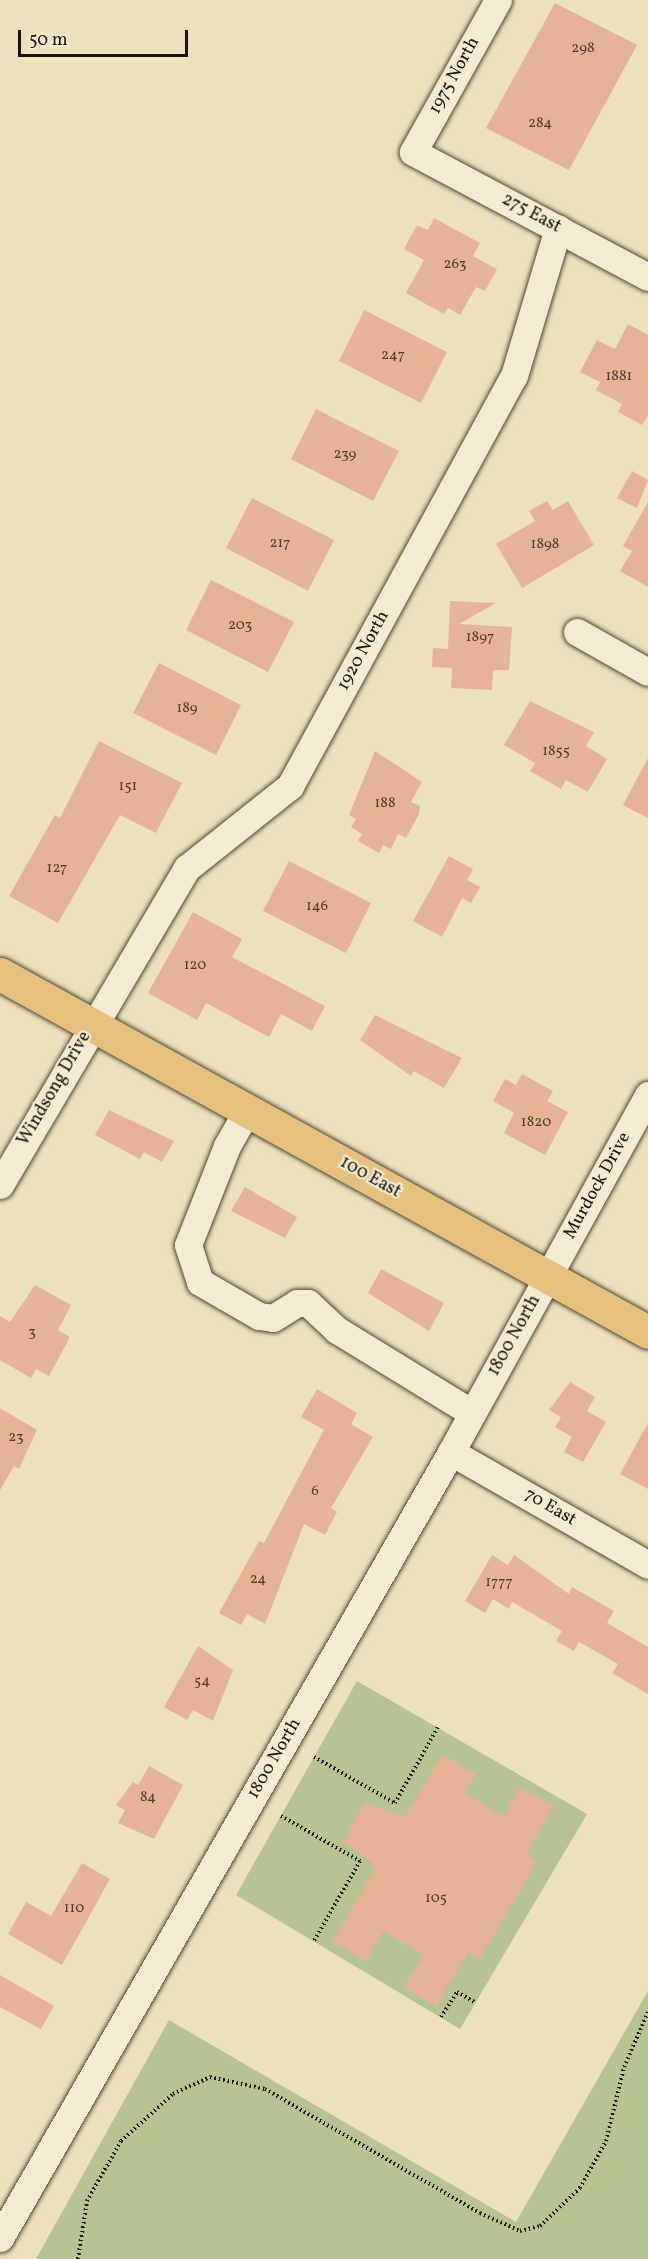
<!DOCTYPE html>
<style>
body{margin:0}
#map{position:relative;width:648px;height:2259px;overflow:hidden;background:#ece1ba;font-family:Vollkorn,serif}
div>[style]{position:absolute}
.green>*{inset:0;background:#b7c390}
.building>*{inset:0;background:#e6b397}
.path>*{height:4px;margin-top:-2px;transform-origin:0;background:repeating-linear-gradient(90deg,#1f1308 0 1.5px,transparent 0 4.5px)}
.roads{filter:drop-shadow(0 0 2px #524634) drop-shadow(0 0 2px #524634)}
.minor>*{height:27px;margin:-13.5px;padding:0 13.5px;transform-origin:13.5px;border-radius:13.5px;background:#f3ecd2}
.major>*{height:33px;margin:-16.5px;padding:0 16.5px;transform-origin:16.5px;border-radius:16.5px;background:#e6c07d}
span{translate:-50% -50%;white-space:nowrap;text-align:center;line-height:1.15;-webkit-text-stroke:4.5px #f3ecd2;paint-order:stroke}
.number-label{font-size:15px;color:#513b2c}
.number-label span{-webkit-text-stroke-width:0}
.street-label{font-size:18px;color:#1f1308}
.scale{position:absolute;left:18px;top:30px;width:170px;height:27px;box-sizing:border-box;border:3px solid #1f1308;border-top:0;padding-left:8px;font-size:18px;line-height:21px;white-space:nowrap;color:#1f1308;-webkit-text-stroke:4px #f3ecd2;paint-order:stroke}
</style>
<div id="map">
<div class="green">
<div style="clip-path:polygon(357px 1681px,587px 1814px,460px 2029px,236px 1895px)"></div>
<div style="clip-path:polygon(648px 1991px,648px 2259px,36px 2259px,169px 2020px,516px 2222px)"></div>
</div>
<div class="building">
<div style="clip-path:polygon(555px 3px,637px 45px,569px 170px,486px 128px)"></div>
<div style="clip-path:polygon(434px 218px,480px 243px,473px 256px,497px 269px,485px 291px,476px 287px,460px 315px,448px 308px,444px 314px,406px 293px,424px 260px,404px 249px,417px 225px,428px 230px)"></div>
<div style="clip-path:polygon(364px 310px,447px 352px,421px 403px,339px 361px)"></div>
<div style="clip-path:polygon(628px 324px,648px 335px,648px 415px,642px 425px,618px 412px,622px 404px,596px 390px,600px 382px,580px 372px,597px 340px,615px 349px)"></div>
<div style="clip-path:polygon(316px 409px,399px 451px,373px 501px,291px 459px)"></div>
<div style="clip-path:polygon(632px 471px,648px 480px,637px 508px,617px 498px)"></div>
<div style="clip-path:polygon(252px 498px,334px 540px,308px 591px,226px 548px)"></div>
<div style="clip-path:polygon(547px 501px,553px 510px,568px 501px,594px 545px,522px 588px,496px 544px,535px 521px,529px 511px)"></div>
<div style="clip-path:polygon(648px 502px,648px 587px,620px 571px,632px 551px,623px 546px)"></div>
<div style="clip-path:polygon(211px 580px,294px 622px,268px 672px,186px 630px)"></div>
<div style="clip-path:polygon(450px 601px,496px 603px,459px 624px,512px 627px,509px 670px,493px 670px,492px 690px,451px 688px,452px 668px,432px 667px,433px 648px,448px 649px)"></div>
<div style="clip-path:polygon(159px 663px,241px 705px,216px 755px,133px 713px)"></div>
<div style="clip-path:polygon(530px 701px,594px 732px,586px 746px,607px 759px,588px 792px,566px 780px,561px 789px,530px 771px,535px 763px,504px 745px)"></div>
<div style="clip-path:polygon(99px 741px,182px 783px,156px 833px,120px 815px,58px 923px,9px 896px,55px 815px,60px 818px)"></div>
<div style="clip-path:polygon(375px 751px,422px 782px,411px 802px,420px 806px,419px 814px,406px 838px,398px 834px,391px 849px,383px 845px,379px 853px,358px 841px,362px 834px,351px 827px,356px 819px,349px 815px)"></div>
<div style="clip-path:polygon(648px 758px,648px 818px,623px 805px)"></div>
<div style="clip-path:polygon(449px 856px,473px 869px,467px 880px,480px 887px,471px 903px,462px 898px,442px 937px,413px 921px)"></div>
<div style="clip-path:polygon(289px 861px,371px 903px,346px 953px,263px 911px)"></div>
<div style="clip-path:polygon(193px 912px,242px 939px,232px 957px,325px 1006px,312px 1031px,281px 1014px,269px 1037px,206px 1003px,197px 1020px,148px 993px)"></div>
<div style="clip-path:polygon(375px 1015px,462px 1058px,444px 1088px,414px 1071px,411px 1076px,360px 1040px)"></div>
<div style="clip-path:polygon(522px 1074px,553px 1091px,547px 1101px,568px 1112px,545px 1155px,504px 1133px,514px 1113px,493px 1101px,505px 1079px,516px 1085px)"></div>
<div style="clip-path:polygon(109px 1110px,174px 1141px,162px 1162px,144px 1152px,140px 1159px,95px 1135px)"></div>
<div style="clip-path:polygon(245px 1187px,297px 1217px,285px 1238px,231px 1211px)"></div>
<div style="clip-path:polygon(381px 1269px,444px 1303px,429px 1331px,368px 1293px)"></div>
<div style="clip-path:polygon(35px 1285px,71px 1305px,58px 1330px,70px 1337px,49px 1376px,36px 1369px,31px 1378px,0 1360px,0 1316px,10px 1322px)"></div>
<div style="clip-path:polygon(570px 1382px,595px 1397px,587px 1411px,606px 1422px,583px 1462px,564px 1452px,572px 1437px,555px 1427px,561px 1417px,549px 1410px)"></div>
<div style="clip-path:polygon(317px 1389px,357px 1413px,351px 1424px,373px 1437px,331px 1508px,337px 1512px,325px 1535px,304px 1524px,265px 1624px,247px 1614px,241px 1625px,219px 1613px,259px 1541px,264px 1543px,324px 1430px,301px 1417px)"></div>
<div style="clip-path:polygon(0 1408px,37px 1430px,19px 1469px,14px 1466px,0 1490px)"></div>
<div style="clip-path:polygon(648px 1423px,648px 1489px,620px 1474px)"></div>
<div style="clip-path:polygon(492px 1555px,508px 1565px,514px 1555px,569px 1594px,572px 1587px,614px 1611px,607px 1623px,648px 1647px,648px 1694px,612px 1673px,618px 1664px,579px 1642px,574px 1651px,556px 1641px,562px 1631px,512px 1602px,509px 1609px,493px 1599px,485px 1613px,465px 1601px)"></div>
<div style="clip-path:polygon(198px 1646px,233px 1670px,213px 1721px,193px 1710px,187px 1720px,164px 1707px)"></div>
<div style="clip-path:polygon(442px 1755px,476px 1774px,465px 1793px,503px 1816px,520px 1787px,554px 1806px,527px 1854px,537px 1862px,480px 1959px,468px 1953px,436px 2007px,404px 1987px,424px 1955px,383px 1931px,366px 1962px,333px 1941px,376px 1866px,343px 1841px,365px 1802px,404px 1818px)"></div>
<div style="clip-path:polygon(149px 1766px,183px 1785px,154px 1839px,118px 1823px,125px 1810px,116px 1805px,133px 1782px,138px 1785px)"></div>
<div style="clip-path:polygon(82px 1863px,110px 1879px,62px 1965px,8px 1934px,26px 1902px,51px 1916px)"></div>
<div style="clip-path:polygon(0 1975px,54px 2006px,41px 2029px,0 2007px)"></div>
</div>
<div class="path">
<div style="left:314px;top:1757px;width:93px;rotate:29.6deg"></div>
<div style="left:395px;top:1803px;width:87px;rotate:-60.5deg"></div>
<div style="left:281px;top:1816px;width:91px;rotate:29.7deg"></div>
<div style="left:360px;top:1861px;width:92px;rotate:119.9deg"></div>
<div style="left:441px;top:2017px;width:30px;rotate:-57deg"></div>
<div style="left:457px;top:1992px;width:22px;rotate:30deg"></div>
<div style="left:78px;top:2259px;width:59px;rotate:-81.2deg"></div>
<div style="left:87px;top:2201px;width:69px;rotate:-60.5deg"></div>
<div style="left:121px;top:2141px;width:70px;rotate:-42.1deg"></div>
<div style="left:173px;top:2094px;width:41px;rotate:-24.7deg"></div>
<div style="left:210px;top:2077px;width:56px;rotate:12.3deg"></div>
<div style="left:265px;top:2089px;width:248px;rotate:30deg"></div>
<div style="left:480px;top:2213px;width:44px;rotate:24.2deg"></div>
<div style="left:520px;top:2231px;width:21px;rotate:-14deg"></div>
<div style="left:540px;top:2226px;width:55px;rotate:-43.5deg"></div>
<div style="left:580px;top:2188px;width:54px;rotate:-61deg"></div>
<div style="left:606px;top:2141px;width:76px;rotate:-76.3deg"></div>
<div style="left:624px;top:2067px;width:60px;rotate:-66.4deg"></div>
</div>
<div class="roads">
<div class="minor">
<div style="left:498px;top:0;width:174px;rotate:119.2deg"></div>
<div style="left:413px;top:152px;width:266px;rotate:28deg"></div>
<div style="left:577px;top:632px;width:81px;rotate:29.4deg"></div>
<div style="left:248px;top:1109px;width:43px;rotate:119.6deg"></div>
<div style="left:227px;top:1146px;width:106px;rotate:111.5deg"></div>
<div style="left:188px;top:1245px;width:39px;rotate:72deg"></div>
<div style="left:200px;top:1282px;width:68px;rotate:30deg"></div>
<div style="left:259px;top:1316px;width:14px;rotate:8deg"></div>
<div style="left:273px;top:1318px;width:28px;rotate:-32deg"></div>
<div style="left:297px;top:1303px;width:11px"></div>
<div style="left:308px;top:1303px;width:40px;rotate:43deg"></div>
<div style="left:337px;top:1330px;width:158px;rotate:31.6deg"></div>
<div style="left:0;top:1185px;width:368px;rotate:-59.5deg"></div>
<div style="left:187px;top:868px;width:132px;rotate:-38.5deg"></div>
<div style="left:290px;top:786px;width:467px;rotate:-61.4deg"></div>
<div style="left:514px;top:376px;width:154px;rotate:-73.4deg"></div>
<div style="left:451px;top:1452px;width:227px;rotate:29.8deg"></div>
<div style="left:0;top:2238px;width:906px;rotate:-60.15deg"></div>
<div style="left:451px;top:1452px;width:408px;rotate:-61.1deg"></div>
</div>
<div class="major">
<div style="left:0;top:974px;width:740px;rotate:28.92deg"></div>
</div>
</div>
<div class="number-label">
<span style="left:583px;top:49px">298</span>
<span style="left:540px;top:124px">284</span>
<span style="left:455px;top:265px">263</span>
<span style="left:393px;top:356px">247</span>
<span style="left:619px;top:377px">1881</span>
<span style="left:345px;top:455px">239</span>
<span style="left:280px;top:544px">217</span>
<span style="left:545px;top:545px">1898</span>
<span style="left:240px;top:626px">203</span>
<span style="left:480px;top:638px">1897</span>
<span style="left:187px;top:709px">189</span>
<span style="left:556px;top:752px">1855</span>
<span style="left:128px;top:787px">151</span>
<span style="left:385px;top:804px">188</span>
<span style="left:57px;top:869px">127</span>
<span style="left:317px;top:907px">146</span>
<span style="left:195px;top:966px">120</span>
<span style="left:536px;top:1123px">1820</span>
<span style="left:32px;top:1333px">3</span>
<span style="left:16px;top:1438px">23</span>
<span style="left:315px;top:1492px">6</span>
<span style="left:258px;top:1580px">24</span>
<span style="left:499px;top:1583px">1777</span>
<span style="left:202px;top:1682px">54</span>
<span style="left:148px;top:1798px">84</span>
<span style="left:436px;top:1899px">105</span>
<span style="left:74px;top:1909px">110</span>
</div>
<div class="street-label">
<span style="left:455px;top:76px;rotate:-61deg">1975 North</span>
<span style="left:531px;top:214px;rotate:28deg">275 East</span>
<span style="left:364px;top:651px;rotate:-61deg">1920 North</span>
<span style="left:55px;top:1089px;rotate:-60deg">Windsong Drive</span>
<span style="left:370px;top:1178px;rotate:29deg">100 East</span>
<span style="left:598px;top:1186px;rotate:-61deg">Murdock Drive</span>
<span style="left:515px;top:1336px;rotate:-61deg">1800 North</span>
<span style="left:550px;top:1508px;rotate:30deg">70 East</span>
<span style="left:275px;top:1759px;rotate:-60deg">1800 North</span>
</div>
<div class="scale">50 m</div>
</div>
